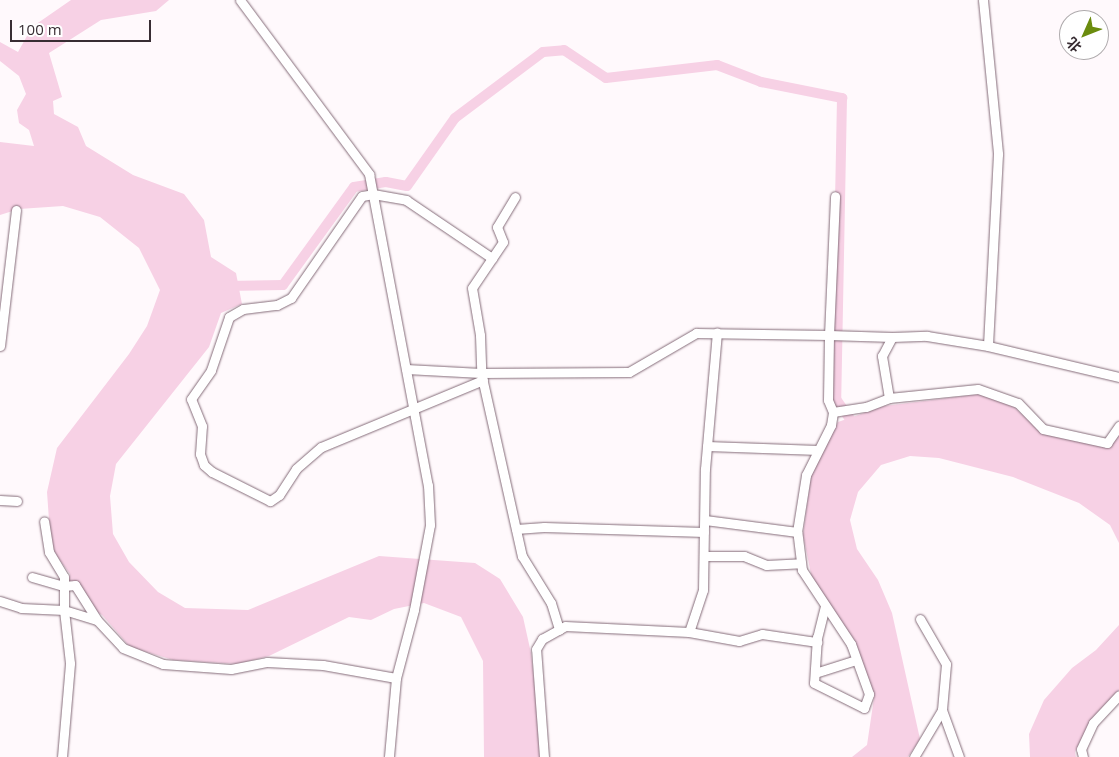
<!DOCTYPE html>
<meta charset="utf-8">
<style>
body{margin:0}
#map{position:relative;width:1119px;height:757px;overflow:hidden;background:#fff9fc;font-family:"Open Sans","Noto Sans SC",sans-serif}
div>[style]{position:absolute}
.water>*{inset:0;background:#f7d1e5}
.canal>*{height:10px;margin:-5px;padding:0 5px;transform-origin:5px;border-radius:5px;background:#f7d1e5}
.roads{filter:drop-shadow(0 0 1px #856c79) drop-shadow(0 0 1px #856c79)}
.minor>*{height:9px;margin:-4.5px;padding:0 4.5px;transform-origin:4.5px;border-radius:4.5px;background:#fff}
span{translate:-50% -50%;white-space:nowrap;text-align:center;line-height:1.15;-webkit-text-stroke:5px #fff;paint-order:stroke}
.north{position:absolute;left:1059px;top:10px;width:50px;height:50px;box-sizing:border-box;background:#fff;border:1px solid #afabad;border-radius:50%;rotate:226deg;font-size:14px;font-weight:700;line-height:20px;text-align:center;color:#382d33}
.north::after{content:'';display:block;margin:auto;width:18px;height:22px;background:#6b8c0e;clip-path:polygon(50% 0,100% 100%,50% 72%,0 100%)}
.scale{position:absolute;left:10px;top:20px;width:141px;height:22px;box-sizing:border-box;border:2px solid #382d33;border-top:0;padding-left:6px;font-size:15px;line-height:18px;white-space:nowrap;color:#382d33;-webkit-text-stroke:4px #fff;paint-order:stroke}
</style>
<div id="map">
<div class="water">
<div style="clip-path:polygon(71px 0,169px 0,156px 11px,101px 20px,49px 53px,62px 97px,53px 101px,54px 114px,78px 127px,86px 146px,133px 175px,184px 194px,204px 220px,211px 257px,236px 273px,242px 304px,221px 313px,209px 347px,116px 464px,110px 496px,113px 534px,129px 562px,158px 592px,185px 608px,248px 610px,379px 556px,475px 563px,500px 579px,523px 617px,531px 653px,543px 757px,484px 757px,483px 661px,461px 617px,424px 603px,394px 609px,371px 620px,349px 617px,269px 656px,238px 664px,173px 660px,130px 647px,102px 615px,92px 610px,90px 599px,75px 585px,66px 584px,70px 574px,51px 548px,47px 492px,57px 448px,129px 354px,147px 326px,160px 290px,139px 248px,100px 217px,63px 206px,19px 209px,0 215px,0 142px,34px 146px,29px 130px,19px 123px,17px 110px,26px 94px,19px 76px,0 61px,0 42px,18px 52px,32px 27px)"></div>
<div style="clip-path:polygon(980px 394px,1012px 405px,1041px 432px,1108px 447px,1119px 432px,1119px 543px,1110px 525px,1079px 503px,1013px 477px,939px 458px,910px 456px,881px 465px,858px 492px,850px 520px,857px 549px,878px 580px,892px 613px,920px 739px,908px 757px,852px 757px,867px 745px,874px 698px,855px 641px,812px 579px,803px 535px,811px 476px,838px 422px,884px 406px)"></div>
<div style="clip-path:polygon(1119px 625px,1119px 690px,1092px 718px,1075px 752px,1076px 757px,1030px 757px,1029px 734px,1044px 700px,1072px 668px,1096px 650px)"></div>
</div>
<div class="canal">
<div style="left:226px;top:286px;width:57px;rotate:-1deg"></div>
<div style="left:283px;top:285px;width:121px;rotate:-54.1deg"></div>
<div style="left:354px;top:187px;width:32px;rotate:-9deg"></div>
<div style="left:386px;top:182px;width:21px;rotate:11deg"></div>
<div style="left:407px;top:186px;width:83px;rotate:-54.8deg"></div>
<div style="left:455px;top:118px;width:110px;rotate:-36.9deg"></div>
<div style="left:543px;top:52px;width:21px;rotate:-5deg"></div>
<div style="left:564px;top:50px;width:50px;rotate:33.7deg"></div>
<div style="left:606px;top:78px;width:112px;rotate:-6.7deg"></div>
<div style="left:717px;top:65px;width:47px;rotate:21.1deg"></div>
<div style="left:761px;top:82px;width:83px;rotate:11.2deg"></div>
<div style="left:842px;top:98px;width:301px;rotate:91.1deg"></div>
<div style="left:836px;top:399px;width:37px;rotate:55deg"></div>
</div>
<div class="roads">
<div class="minor">
<div style="left:240px;top:0;width:217px;rotate:53.4deg"></div>
<div style="left:369px;top:174px;width:317px;rotate:79.3deg"></div>
<div style="left:428px;top:485px;width:40px;rotate:87.1deg"></div>
<div style="left:430px;top:525px;width:86px;rotate:100.7deg"></div>
<div style="left:414px;top:610px;width:70px;rotate:104.8deg"></div>
<div style="left:396px;top:678px;width:79px;rotate:95.1deg"></div>
<div style="left:983px;top:0;width:155px;rotate:84.4deg"></div>
<div style="left:998px;top:154px;width:192px;rotate:93deg"></div>
<div style="left:515px;top:197px;width:35px;rotate:121deg"></div>
<div style="left:497px;top:227px;width:16px;rotate:68deg"></div>
<div style="left:503px;top:242px;width:55px;rotate:124deg"></div>
<div style="left:472px;top:288px;width:48px;rotate:80.3deg"></div>
<div style="left:480px;top:335px;width:38px;rotate:88deg"></div>
<div style="left:481px;top:373px;width:188px;rotate:77.4deg"></div>
<div style="left:522px;top:556px;width:55px;rotate:58.3deg"></div>
<div style="left:551px;top:603px;width:28px;rotate:73deg"></div>
<div style="left:0;top:346px;width:137px;rotate:-83.3deg"></div>
<div style="left:406px;top:369px;width:75px;rotate:3.1deg"></div>
<div style="left:481px;top:373px;width:148px;rotate:-0.4deg"></div>
<div style="left:629px;top:372px;width:78px;rotate:-30.2deg"></div>
<div style="left:696px;top:333px;width:133px;rotate:0.9deg"></div>
<div style="left:829px;top:335px;width:139px;rotate:-87.5deg"></div>
<div style="left:483px;top:380px;width:175px;rotate:157.5deg"></div>
<div style="left:321px;top:447px;width:33px;rotate:139deg"></div>
<div style="left:296px;top:469px;width:31px;rotate:123deg"></div>
<div style="left:279px;top:495px;width:11px;rotate:146deg"></div>
<div style="left:270px;top:501px;width:65px;rotate:-153.4deg"></div>
<div style="left:212px;top:472px;width:11px;rotate:-139deg"></div>
<div style="left:204px;top:465px;width:12px;rotate:-110deg"></div>
<div style="left:200px;top:454px;width:28px;rotate:-86deg"></div>
<div style="left:202px;top:426px;width:29px;rotate:-112deg"></div>
<div style="left:191px;top:399px;width:35px;rotate:-55deg"></div>
<div style="left:211px;top:370px;width:56px;rotate:-71.2deg"></div>
<div style="left:229px;top:317px;width:16px;rotate:-30deg"></div>
<div style="left:243px;top:309px;width:34px;rotate:-7deg"></div>
<div style="left:277px;top:305px;width:16px;rotate:-27deg"></div>
<div style="left:291px;top:298px;width:124px;rotate:-55.2deg"></div>
<div style="left:362px;top:196px;width:11px;rotate:-10deg"></div>
<div style="left:373px;top:194px;width:34px;rotate:10deg"></div>
<div style="left:406px;top:200px;width:104px;rotate:34deg"></div>
<div style="left:889px;top:398px;width:89px;rotate:-5.8deg"></div>
<div style="left:978px;top:389px;width:42px;rotate:19.3deg"></div>
<div style="left:1018px;top:403px;width:36px;rotate:46deg"></div>
<div style="left:1043px;top:429px;width:66px;rotate:12.3deg"></div>
<div style="left:1107px;top:443px;width:21px;rotate:-55deg"></div>
<div style="left:833px;top:412px;width:13px;rotate:-113deg"></div>
<div style="left:828px;top:400px;width:65px;rotate:-89.1deg"></div>
<div style="left:829px;top:335px;width:63px;rotate:1.8deg"></div>
<div style="left:707px;top:446px;width:111px;rotate:2.1deg"></div>
<div style="left:0;top:500px;width:17px;rotate:3deg"></div>
<div style="left:705px;top:520px;width:93px;rotate:7.4deg"></div>
<div style="left:516px;top:529px;width:28px;rotate:-4deg"></div>
<div style="left:544px;top:527px;width:160px;rotate:1.8deg"></div>
<div style="left:704px;top:556px;width:40px"></div>
<div style="left:744px;top:556px;width:24px;rotate:22deg"></div>
<div style="left:766px;top:565px;width:35px;rotate:-3deg"></div>
<div style="left:32px;top:577px;width:33px;rotate:16deg"></div>
<div style="left:64px;top:586px;width:11px;rotate:-5deg"></div>
<div style="left:75px;top:585px;width:41px;rotate:57.8deg"></div>
<div style="left:0;top:601px;width:22px;rotate:18deg"></div>
<div style="left:21px;top:608px;width:43px;rotate:2.7deg"></div>
<div style="left:64px;top:610px;width:33px;rotate:-90deg"></div>
<div style="left:64px;top:577px;width:29px;rotate:-121deg"></div>
<div style="left:49px;top:552px;width:31px;rotate:-99deg"></div>
<div style="left:825px;top:606px;width:32px;rotate:104deg"></div>
<div style="left:817px;top:637px;width:46px;rotate:93.7deg"></div>
<div style="left:814px;top:683px;width:56px;rotate:26.6deg"></div>
<div style="left:864px;top:708px;width:15px;rotate:-70deg"></div>
<div style="left:869px;top:694px;width:53px;rotate:-109.8deg"></div>
<div style="left:851px;top:644px;width:89px;rotate:-123.5deg"></div>
<div style="left:802px;top:570px;width:38px;rotate:-97deg"></div>
<div style="left:797px;top:532px;width:58px;rotate:-81deg"></div>
<div style="left:806px;top:475px;width:56px;rotate:-63.4deg"></div>
<div style="left:831px;top:425px;width:13px;rotate:-81deg"></div>
<div style="left:833px;top:412px;width:33px;rotate:-9deg"></div>
<div style="left:866px;top:407px;width:25px;rotate:-21deg"></div>
<div style="left:889px;top:398px;width:43px;rotate:-99.5deg"></div>
<div style="left:882px;top:356px;width:21px;rotate:-62deg"></div>
<div style="left:892px;top:337px;width:35px;rotate:-2deg"></div>
<div style="left:927px;top:336px;width:62px;rotate:9.3deg"></div>
<div style="left:988px;top:346px;width:135px;rotate:13.3deg"></div>
<div style="left:920px;top:619px;width:52px;rotate:60deg"></div>
<div style="left:946px;top:664px;width:46px;rotate:95deg"></div>
<div style="left:942px;top:710px;width:50px;rotate:70.1deg"></div>
<div style="left:689px;top:632px;width:51px;rotate:10.2deg"></div>
<div style="left:739px;top:641px;width:24px;rotate:-17deg"></div>
<div style="left:762px;top:634px;width:56px;rotate:8.3deg"></div>
<div style="left:815px;top:673px;width:43px;rotate:-17.6deg"></div>
<div style="left:62px;top:757px;width:94px;rotate:-85.1deg"></div>
<div style="left:70px;top:663px;width:53px;rotate:-96.5deg"></div>
<div style="left:64px;top:610px;width:34px;rotate:17deg"></div>
<div style="left:97px;top:620px;width:38px;rotate:47deg"></div>
<div style="left:123px;top:648px;width:43px;rotate:21.8deg"></div>
<div style="left:163px;top:664px;width:68px;rotate:4.2deg"></div>
<div style="left:231px;top:669px;width:37px;rotate:-11deg"></div>
<div style="left:267px;top:662px;width:56px;rotate:3.1deg"></div>
<div style="left:323px;top:665px;width:74px;rotate:10.1deg"></div>
<div style="left:544px;top:757px;width:108px;rotate:-94.2deg"></div>
<div style="left:536px;top:649px;width:12px;rotate:-59deg"></div>
<div style="left:542px;top:639px;width:26px;rotate:-29deg"></div>
<div style="left:565px;top:626px;width:124px;rotate:2.8deg"></div>
<div style="left:689px;top:632px;width:44px;rotate:-71.6deg"></div>
<div style="left:703px;top:590px;width:121px;rotate:-89.1deg"></div>
<div style="left:705px;top:469px;width:137px;rotate:-85deg"></div>
<div style="left:914px;top:757px;width:55px;rotate:-59.2deg"></div>
<div style="left:1083px;top:757px;width:8px;rotate:-104deg"></div>
<div style="left:1081px;top:749px;width:29px;rotate:-65deg"></div>
<div style="left:1093px;top:723px;width:38px;rotate:-47deg"></div>
</div>
</div>
<div class="north">北</div>
<div class="scale">100 m</div>
</div>
